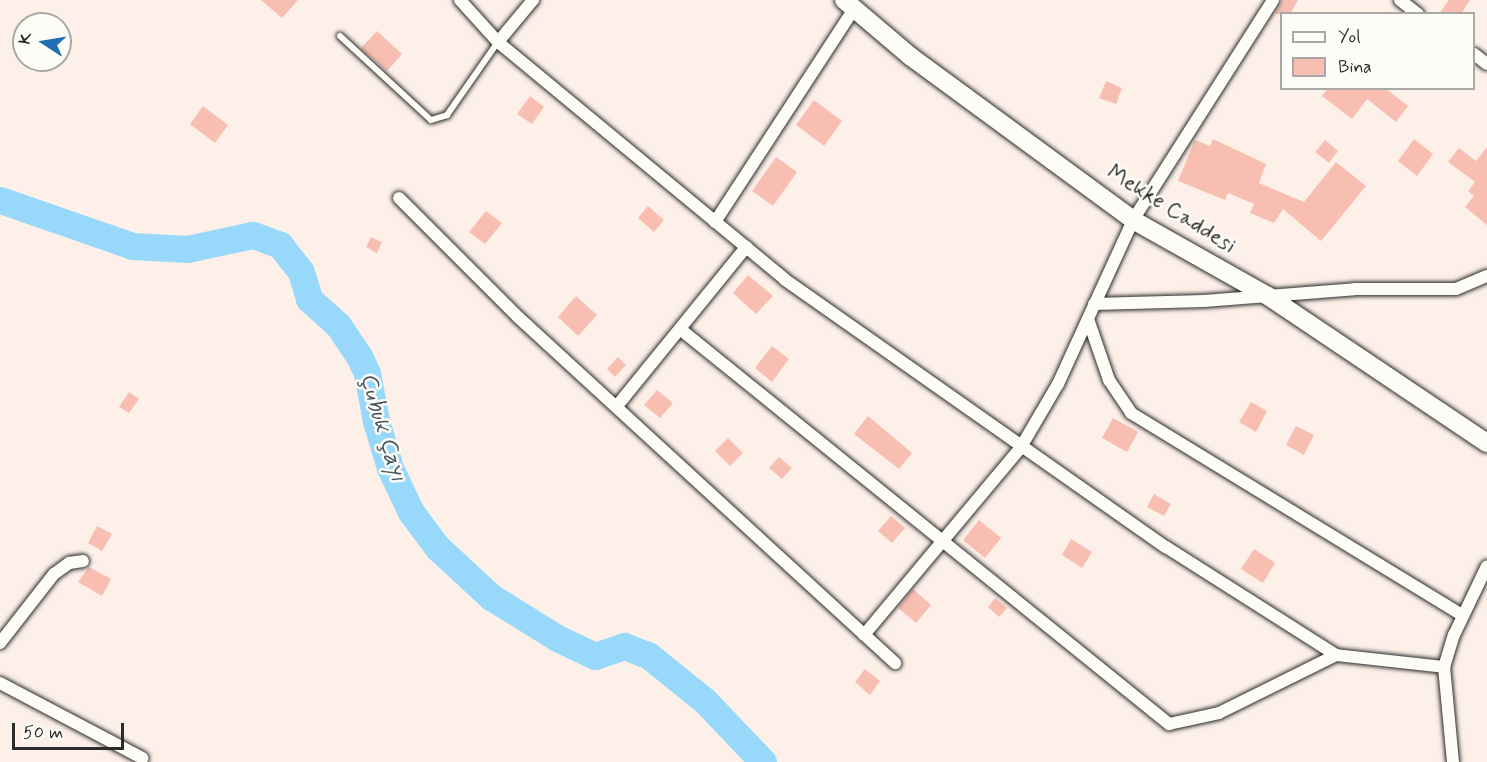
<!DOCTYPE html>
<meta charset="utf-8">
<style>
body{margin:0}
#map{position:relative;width:1487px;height:762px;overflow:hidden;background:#fcf0e9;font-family:Mynerve,sans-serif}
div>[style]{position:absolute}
.river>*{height:27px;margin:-13.5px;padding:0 13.5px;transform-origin:13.5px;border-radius:13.5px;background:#98d8fa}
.building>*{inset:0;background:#f9beb2}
.roads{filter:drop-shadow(0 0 2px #2b2b2b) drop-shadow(0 0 2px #2b2b2b)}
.lane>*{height:6px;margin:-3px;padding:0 3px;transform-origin:3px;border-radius:3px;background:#fdfcf7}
.street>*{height:12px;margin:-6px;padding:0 6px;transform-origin:6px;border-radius:6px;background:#fdfcf7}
.secondary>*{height:18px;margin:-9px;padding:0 9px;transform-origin:9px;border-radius:9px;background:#fdfcf7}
span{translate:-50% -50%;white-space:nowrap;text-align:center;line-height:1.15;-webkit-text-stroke:5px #fdfcf7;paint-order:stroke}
.street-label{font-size:22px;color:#2b2b2b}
.water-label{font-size:24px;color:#46565f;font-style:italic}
.legend{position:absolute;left:1280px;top:12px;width:195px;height:78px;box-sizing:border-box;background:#fdfcf7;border:2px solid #a9a8a5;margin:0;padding:8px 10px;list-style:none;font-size:18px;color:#2b2b2b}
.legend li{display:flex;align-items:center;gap:12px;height:30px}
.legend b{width:30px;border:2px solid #a9a8a5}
.north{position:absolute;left:12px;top:12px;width:60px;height:60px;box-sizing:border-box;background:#fdfcf7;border:2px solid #a9a8a5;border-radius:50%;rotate:282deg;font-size:16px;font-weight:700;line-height:24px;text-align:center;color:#2b2b2b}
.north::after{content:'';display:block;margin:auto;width:21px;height:27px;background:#1f6fb2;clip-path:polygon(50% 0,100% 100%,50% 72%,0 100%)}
.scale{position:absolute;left:12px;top:723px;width:112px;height:27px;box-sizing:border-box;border:3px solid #2b2b2b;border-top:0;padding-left:8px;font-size:18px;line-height:21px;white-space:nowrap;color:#2b2b2b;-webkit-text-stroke:4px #fdfcf7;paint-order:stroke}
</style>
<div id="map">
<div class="river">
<div style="left:0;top:200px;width:141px;rotate:19.1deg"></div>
<div style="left:133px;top:246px;width:54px;rotate:3.2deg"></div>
<div style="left:187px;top:249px;width:67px;rotate:-12deg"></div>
<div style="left:253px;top:235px;width:29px;rotate:20deg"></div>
<div style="left:280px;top:245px;width:34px;rotate:52deg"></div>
<div style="left:301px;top:272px;width:28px;rotate:73deg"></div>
<div style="left:309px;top:299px;width:39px;rotate:42deg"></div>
<div style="left:338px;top:325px;width:37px;rotate:56deg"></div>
<div style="left:359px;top:356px;width:19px;rotate:65deg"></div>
<div style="left:367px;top:373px;width:49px;rotate:79.4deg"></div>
<div style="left:376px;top:421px;width:49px;rotate:73.4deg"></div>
<div style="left:390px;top:468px;width:49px;rotate:64.5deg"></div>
<div style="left:411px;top:512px;width:44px;rotate:53.4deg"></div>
<div style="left:437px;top:547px;width:74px;rotate:42.8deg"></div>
<div style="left:491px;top:597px;width:78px;rotate:31.8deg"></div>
<div style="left:557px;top:638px;width:42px;rotate:25.3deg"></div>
<div style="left:595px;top:656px;width:31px;rotate:-19deg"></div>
<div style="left:624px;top:646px;width:26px;rotate:21deg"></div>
<div style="left:648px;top:655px;width:73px;rotate:38.9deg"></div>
<div style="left:705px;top:701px;width:84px;rotate:46.4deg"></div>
</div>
<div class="building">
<div style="clip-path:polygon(261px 0,298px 0,282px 18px)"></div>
<div style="clip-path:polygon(1283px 0,1298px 0,1290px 14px,1275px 14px)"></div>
<div style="clip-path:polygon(1449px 0,1470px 0,1461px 14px,1439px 14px)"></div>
<div style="clip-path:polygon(377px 31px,402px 54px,387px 71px,361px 48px)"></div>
<div style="clip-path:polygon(1106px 81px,1122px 88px,1116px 104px,1099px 98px)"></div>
<div style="clip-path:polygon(1328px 88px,1385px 88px,1408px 106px,1396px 122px,1367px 99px,1352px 119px,1322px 96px)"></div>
<div style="clip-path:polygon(530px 96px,544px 107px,532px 124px,517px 114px)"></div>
<div style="clip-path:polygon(814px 100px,842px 121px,824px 146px,796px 125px)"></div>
<div style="clip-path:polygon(203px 106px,228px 125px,215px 143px,190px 124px)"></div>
<div style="clip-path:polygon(1213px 139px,1266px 164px,1259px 183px,1304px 202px,1336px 162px,1366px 186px,1321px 241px,1283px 209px,1274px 223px,1250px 213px,1254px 204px,1228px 193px,1225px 200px,1178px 181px,1195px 140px,1210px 146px)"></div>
<div style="clip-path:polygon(1414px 139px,1433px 154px,1417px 176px,1398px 161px)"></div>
<div style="clip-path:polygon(1325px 140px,1338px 151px,1329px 163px,1315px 152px)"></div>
<div style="clip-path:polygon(1487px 147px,1487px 225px,1465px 207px,1474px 196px,1468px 191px,1475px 182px,1448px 162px,1459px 148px,1476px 161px)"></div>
<div style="clip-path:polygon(776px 157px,797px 172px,773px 206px,752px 191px)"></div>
<div style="clip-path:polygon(648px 206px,664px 220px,654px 232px,638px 218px)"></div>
<div style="clip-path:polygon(486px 211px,502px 223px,485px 244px,469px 232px)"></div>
<div style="clip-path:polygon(371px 237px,382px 242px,377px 253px,366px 247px)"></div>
<div style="clip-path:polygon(748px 275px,773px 296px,756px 314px,733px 293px)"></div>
<div style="clip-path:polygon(576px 296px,597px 315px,578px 336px,558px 317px)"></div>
<div style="clip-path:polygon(772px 346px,789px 359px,772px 382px,755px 368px)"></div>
<div style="clip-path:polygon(618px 357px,626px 365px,615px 377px,607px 369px)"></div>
<div style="clip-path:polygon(657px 390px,673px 403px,660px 418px,644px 405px)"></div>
<div style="clip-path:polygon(129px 392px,139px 399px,129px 413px,119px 407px)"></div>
<div style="clip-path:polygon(1251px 402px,1267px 411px,1256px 432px,1239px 422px)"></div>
<div style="clip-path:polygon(868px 416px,912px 453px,899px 469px,854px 434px)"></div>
<div style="clip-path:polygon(1113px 418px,1138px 432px,1127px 452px,1102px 438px)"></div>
<div style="clip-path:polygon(1296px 426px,1314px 435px,1304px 455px,1286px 445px)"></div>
<div style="clip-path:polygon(728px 438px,743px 453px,730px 466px,715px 451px)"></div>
<div style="clip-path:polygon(779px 457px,792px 468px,782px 479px,769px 468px)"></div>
<div style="clip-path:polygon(1154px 494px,1171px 504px,1164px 516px,1147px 507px)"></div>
<div style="clip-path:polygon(891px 516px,905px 528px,892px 543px,878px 531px)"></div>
<div style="clip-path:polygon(979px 520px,1001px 538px,985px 558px,963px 540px)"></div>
<div style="clip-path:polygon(97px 526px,112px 534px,102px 551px,88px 543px)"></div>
<div style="clip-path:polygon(1071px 539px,1092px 552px,1082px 568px,1062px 555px)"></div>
<div style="clip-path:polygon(1254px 549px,1275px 563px,1263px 583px,1241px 569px)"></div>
<div style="clip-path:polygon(89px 567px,111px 579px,102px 596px,78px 582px)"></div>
<div style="clip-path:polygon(913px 589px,931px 605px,916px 623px,898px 608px)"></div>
<div style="clip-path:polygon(995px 598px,1007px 608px,999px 617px,988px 607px)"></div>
<div style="clip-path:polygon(865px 669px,880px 681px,870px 695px,855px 682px)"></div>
</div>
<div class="roads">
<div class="lane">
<div style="left:340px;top:36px;width:124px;rotate:42.7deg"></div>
<div style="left:431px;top:120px;width:17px;rotate:-17deg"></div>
<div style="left:447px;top:115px;width:89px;rotate:-55.1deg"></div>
</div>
<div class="street">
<div style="left:460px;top:0;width:57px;rotate:47.9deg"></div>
<div style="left:498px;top:42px;width:371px;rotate:39.6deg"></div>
<div style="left:784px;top:279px;width:467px;rotate:35.1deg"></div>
<div style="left:1166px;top:547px;width:201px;rotate:32.4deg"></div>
<div style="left:1336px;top:655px;width:109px;rotate:6.3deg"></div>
<div style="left:1400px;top:0;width:23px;rotate:38deg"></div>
<div style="left:498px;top:42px;width:55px;rotate:-50.2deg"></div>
<div style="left:1474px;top:54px;width:16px;rotate:38deg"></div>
<div style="left:399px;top:198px;width:168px;rotate:45deg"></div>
<div style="left:518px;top:317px;width:512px;rotate:42.54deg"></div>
<div style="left:715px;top:222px;width:254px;rotate:-56.9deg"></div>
<div style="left:1094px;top:304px;width:110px;rotate:-1.6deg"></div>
<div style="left:1204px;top:301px;width:151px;rotate:-4.5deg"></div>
<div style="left:1355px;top:289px;width:101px"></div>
<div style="left:1456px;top:289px;width:34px;rotate:-23deg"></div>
<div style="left:1088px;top:319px;width:65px;rotate:71deg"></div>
<div style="left:1109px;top:380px;width:40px;rotate:56deg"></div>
<div style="left:1131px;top:413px;width:388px;rotate:31.4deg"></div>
<div style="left:680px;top:329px;width:629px;rotate:38.93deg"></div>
<div style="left:1169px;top:724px;width:51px;rotate:-12.4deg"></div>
<div style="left:1219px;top:713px;width:131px;rotate:-26.4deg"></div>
<div style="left:617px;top:406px;width:205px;rotate:-50.9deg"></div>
<div style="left:864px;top:635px;width:245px;rotate:-50.1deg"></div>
<div style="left:1021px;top:447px;width:73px;rotate:-59.6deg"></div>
<div style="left:1058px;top:384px;width:180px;rotate:-65.4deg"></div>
<div style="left:1133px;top:220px;width:261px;rotate:-57.5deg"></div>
<div style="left:0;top:643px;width:88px;rotate:-52deg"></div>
<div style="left:54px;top:574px;width:19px;rotate:-36deg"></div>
<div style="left:69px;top:563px;width:14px;rotate:-8deg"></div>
<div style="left:0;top:683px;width:161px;rotate:27.8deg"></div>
<div style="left:1453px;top:762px;width:95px;rotate:-95.4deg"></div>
<div style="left:1444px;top:667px;width:34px;rotate:-73deg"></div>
<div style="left:1454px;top:635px;width:76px;rotate:-64.4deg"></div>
</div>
<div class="secondary">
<div style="left:844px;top:0;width:87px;rotate:40.3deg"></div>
<div style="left:910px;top:56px;width:277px;rotate:36.3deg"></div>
<div style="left:1133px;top:220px;width:155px;rotate:29.4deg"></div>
<div style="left:1268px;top:296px;width:264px;rotate:33.9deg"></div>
</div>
</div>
<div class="street-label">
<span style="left:1171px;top:210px;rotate:32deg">Mekke Caddesi</span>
</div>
<div class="water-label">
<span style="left:382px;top:427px;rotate:73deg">Çubuk Çayı</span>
</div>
<ul class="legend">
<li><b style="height:8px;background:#fdfcf7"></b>Yol</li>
<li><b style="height:16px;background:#f9beb2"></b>Bina</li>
</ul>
<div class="north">K</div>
<div class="scale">50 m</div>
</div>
